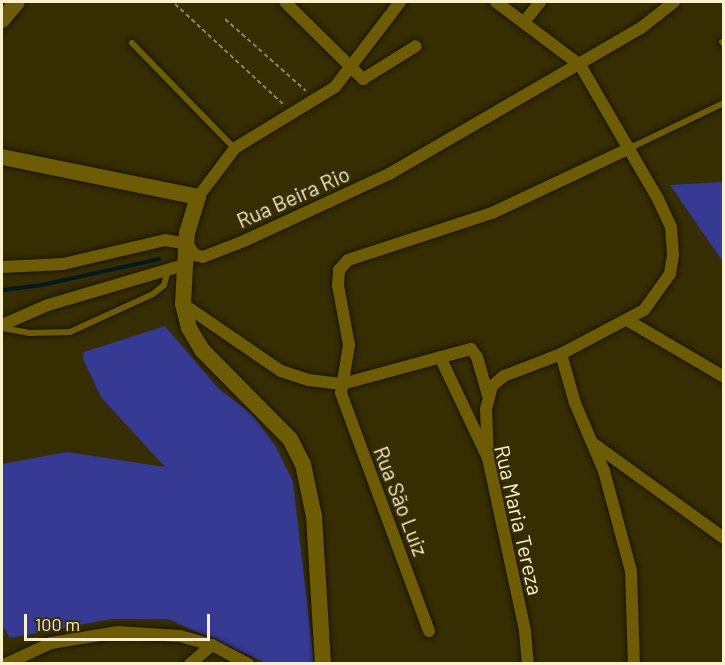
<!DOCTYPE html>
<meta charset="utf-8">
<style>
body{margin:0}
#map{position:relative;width:725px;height:665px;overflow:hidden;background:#362d03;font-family:Barlow,sans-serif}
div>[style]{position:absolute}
.green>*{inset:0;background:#363a93}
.stream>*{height:4px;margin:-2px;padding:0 2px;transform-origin:2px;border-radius:2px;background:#04191e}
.path>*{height:2px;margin-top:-1px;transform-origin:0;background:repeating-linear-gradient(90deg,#918861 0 4.5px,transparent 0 7.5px)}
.roads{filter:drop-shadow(0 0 2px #1b1501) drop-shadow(0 0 2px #1b1501)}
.lane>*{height:6px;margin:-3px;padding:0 3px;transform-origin:3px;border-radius:3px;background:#6d5c04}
.street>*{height:12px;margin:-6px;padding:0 6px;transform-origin:6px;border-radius:6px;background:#6d5c04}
.secondary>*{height:16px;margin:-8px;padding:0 8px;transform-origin:8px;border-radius:8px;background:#6d5c04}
span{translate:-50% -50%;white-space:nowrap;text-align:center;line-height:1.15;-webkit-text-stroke:4.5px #362d03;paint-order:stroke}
.street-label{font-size:21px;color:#f9f1cc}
.frame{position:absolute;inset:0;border:3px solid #f9f1cc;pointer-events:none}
.scale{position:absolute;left:24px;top:614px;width:186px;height:27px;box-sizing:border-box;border:3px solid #f9f1cc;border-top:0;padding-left:8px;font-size:18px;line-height:21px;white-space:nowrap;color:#f9f1cc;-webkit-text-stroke:4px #362d03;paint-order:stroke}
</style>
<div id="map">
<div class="green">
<div style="clip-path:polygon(723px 182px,724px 182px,723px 262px,670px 185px)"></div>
<div style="clip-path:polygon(165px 326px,218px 388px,253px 415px,276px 447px,293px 482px,314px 663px,266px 663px,168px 619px,111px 619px,10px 638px,2px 625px,2px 464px,67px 452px,165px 467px,101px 397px,83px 359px,84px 352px)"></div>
</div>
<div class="stream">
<div style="left:2px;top:290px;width:40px;rotate:-7.1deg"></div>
<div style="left:42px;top:285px;width:120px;rotate:-12.5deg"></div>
</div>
<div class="path">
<div style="left:175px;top:4px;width:147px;rotate:42.8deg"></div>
<div style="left:225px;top:19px;width:108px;rotate:41.6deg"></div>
</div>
<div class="roads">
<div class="lane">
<div style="left:722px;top:42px;width:3px;rotate:45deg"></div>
<div style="left:132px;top:43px;width:146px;rotate:45.8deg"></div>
<div style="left:630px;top:148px;width:104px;rotate:-25.6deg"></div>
<div style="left:2px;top:328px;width:27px;rotate:10deg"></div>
<div style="left:29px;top:333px;width:41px;rotate:-1.4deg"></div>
<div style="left:70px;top:332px;width:91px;rotate:-24.6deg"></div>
<div style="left:153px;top:294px;width:14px;rotate:-39deg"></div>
<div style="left:164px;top:285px;width:16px;rotate:-75deg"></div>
</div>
<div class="street">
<div style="left:285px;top:2px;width:110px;rotate:44.6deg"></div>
<div style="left:363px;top:79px;width:62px;rotate:-31.9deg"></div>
<div style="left:524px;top:22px;width:26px;rotate:-51deg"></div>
<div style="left:198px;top:197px;width:61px;rotate:-52.9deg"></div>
<div style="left:235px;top:148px;width:117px;rotate:-31.4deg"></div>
<div style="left:335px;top:87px;width:107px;rotate:-52.6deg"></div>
<div style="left:2px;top:267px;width:61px;rotate:-2.8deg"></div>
<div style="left:63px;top:264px;width:105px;rotate:-13.2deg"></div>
<div style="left:165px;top:240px;width:22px;rotate:10deg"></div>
<div style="left:187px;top:244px;width:14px;rotate:54deg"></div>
<div style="left:195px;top:255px;width:8px;rotate:14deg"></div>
<div style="left:203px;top:257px;width:44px;rotate:-21.3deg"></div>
<div style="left:244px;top:241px;width:160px;rotate:-24.8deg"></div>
<div style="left:389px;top:174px;width:291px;rotate:-30.1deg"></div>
<div style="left:641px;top:28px;width:42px;rotate:-38.2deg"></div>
<div style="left:183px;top:304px;width:119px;rotate:34.4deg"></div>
<div style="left:281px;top:371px;width:29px;rotate:18deg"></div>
<div style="left:309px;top:380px;width:33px;rotate:7deg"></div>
<div style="left:342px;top:384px;width:134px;rotate:-15.2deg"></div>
<div style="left:471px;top:349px;width:10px;rotate:53deg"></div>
<div style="left:477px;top:357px;width:40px;rotate:74deg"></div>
<div style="left:627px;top:320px;width:113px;rotate:30.4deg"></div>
<div style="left:2px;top:325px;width:50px;rotate:-23.5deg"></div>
<div style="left:48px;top:305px;width:145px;rotate:-16.4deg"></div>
<div style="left:561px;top:354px;width:51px;rotate:74.1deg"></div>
<div style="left:575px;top:403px;width:74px;rotate:66.9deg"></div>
<div style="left:604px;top:471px;width:104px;rotate:74.9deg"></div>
<div style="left:631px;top:571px;width:93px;rotate:88.2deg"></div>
<div style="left:440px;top:357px;width:112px;rotate:64.6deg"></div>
<div style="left:488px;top:458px;width:177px;rotate:77.9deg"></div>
<div style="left:525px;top:631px;width:33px;rotate:85deg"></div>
<div style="left:594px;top:444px;width:160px;rotate:35.9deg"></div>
<div style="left:488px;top:458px;width:49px;rotate:-92.3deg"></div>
<div style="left:486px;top:409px;width:24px;rotate:-75deg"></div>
<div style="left:492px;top:386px;width:16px;rotate:-40deg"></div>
<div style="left:504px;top:376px;width:61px;rotate:-21.1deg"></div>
<div style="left:561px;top:354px;width:94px;rotate:-27.9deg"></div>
<div style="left:644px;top:310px;width:44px;rotate:-54.2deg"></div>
<div style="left:670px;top:274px;width:19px;rotate:-81deg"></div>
<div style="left:673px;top:255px;width:28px;rotate:-94deg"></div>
<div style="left:671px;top:227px;width:31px;rotate:-115deg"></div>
<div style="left:658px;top:199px;width:155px;rotate:-120.2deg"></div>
<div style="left:580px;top:65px;width:105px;rotate:-143.1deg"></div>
<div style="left:429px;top:631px;width:254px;rotate:-110.3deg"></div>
<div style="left:341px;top:393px;width:49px;rotate:-80.5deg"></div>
<div style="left:349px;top:345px;width:61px;rotate:-100.4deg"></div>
<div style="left:338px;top:285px;width:15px;rotate:-86deg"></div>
<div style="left:339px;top:270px;width:13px;rotate:-48deg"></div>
<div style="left:348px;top:260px;width:151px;rotate:-18.1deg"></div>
<div style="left:492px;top:213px;width:153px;rotate:-25.2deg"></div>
<div style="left:6px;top:664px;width:50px;rotate:-25deg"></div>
<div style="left:51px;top:643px;width:68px;rotate:-9.3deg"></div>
<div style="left:118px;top:632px;width:62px;rotate:3.7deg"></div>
<div style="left:180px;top:636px;width:33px;rotate:16deg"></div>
<div style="left:212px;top:645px;width:41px;rotate:27.8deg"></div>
<div style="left:190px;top:664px;width:29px;rotate:-41deg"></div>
</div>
<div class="secondary">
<div style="left:2px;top:20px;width:23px;rotate:-50deg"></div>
<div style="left:2px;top:157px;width:200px;rotate:11.5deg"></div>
<div style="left:198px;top:197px;width:37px;rotate:107deg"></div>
<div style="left:187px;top:232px;width:72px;rotate:93.2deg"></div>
<div style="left:183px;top:304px;width:25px;rotate:76deg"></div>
<div style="left:189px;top:328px;width:26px;rotate:59deg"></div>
<div style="left:202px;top:350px;width:125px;rotate:45.3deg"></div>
<div style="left:290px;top:439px;width:28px;rotate:63deg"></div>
<div style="left:303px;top:464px;width:53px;rotate:78.1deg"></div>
<div style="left:314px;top:516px;width:148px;rotate:86.5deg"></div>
</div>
</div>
<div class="street-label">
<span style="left:293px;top:197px;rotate:-24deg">Rua Beira Rio</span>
<span style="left:401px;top:501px;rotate:69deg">Rua São Luiz</span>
<span style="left:519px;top:520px;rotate:77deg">Rua Maria Tereza</span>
</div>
<div class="frame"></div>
<div class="scale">100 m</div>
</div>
